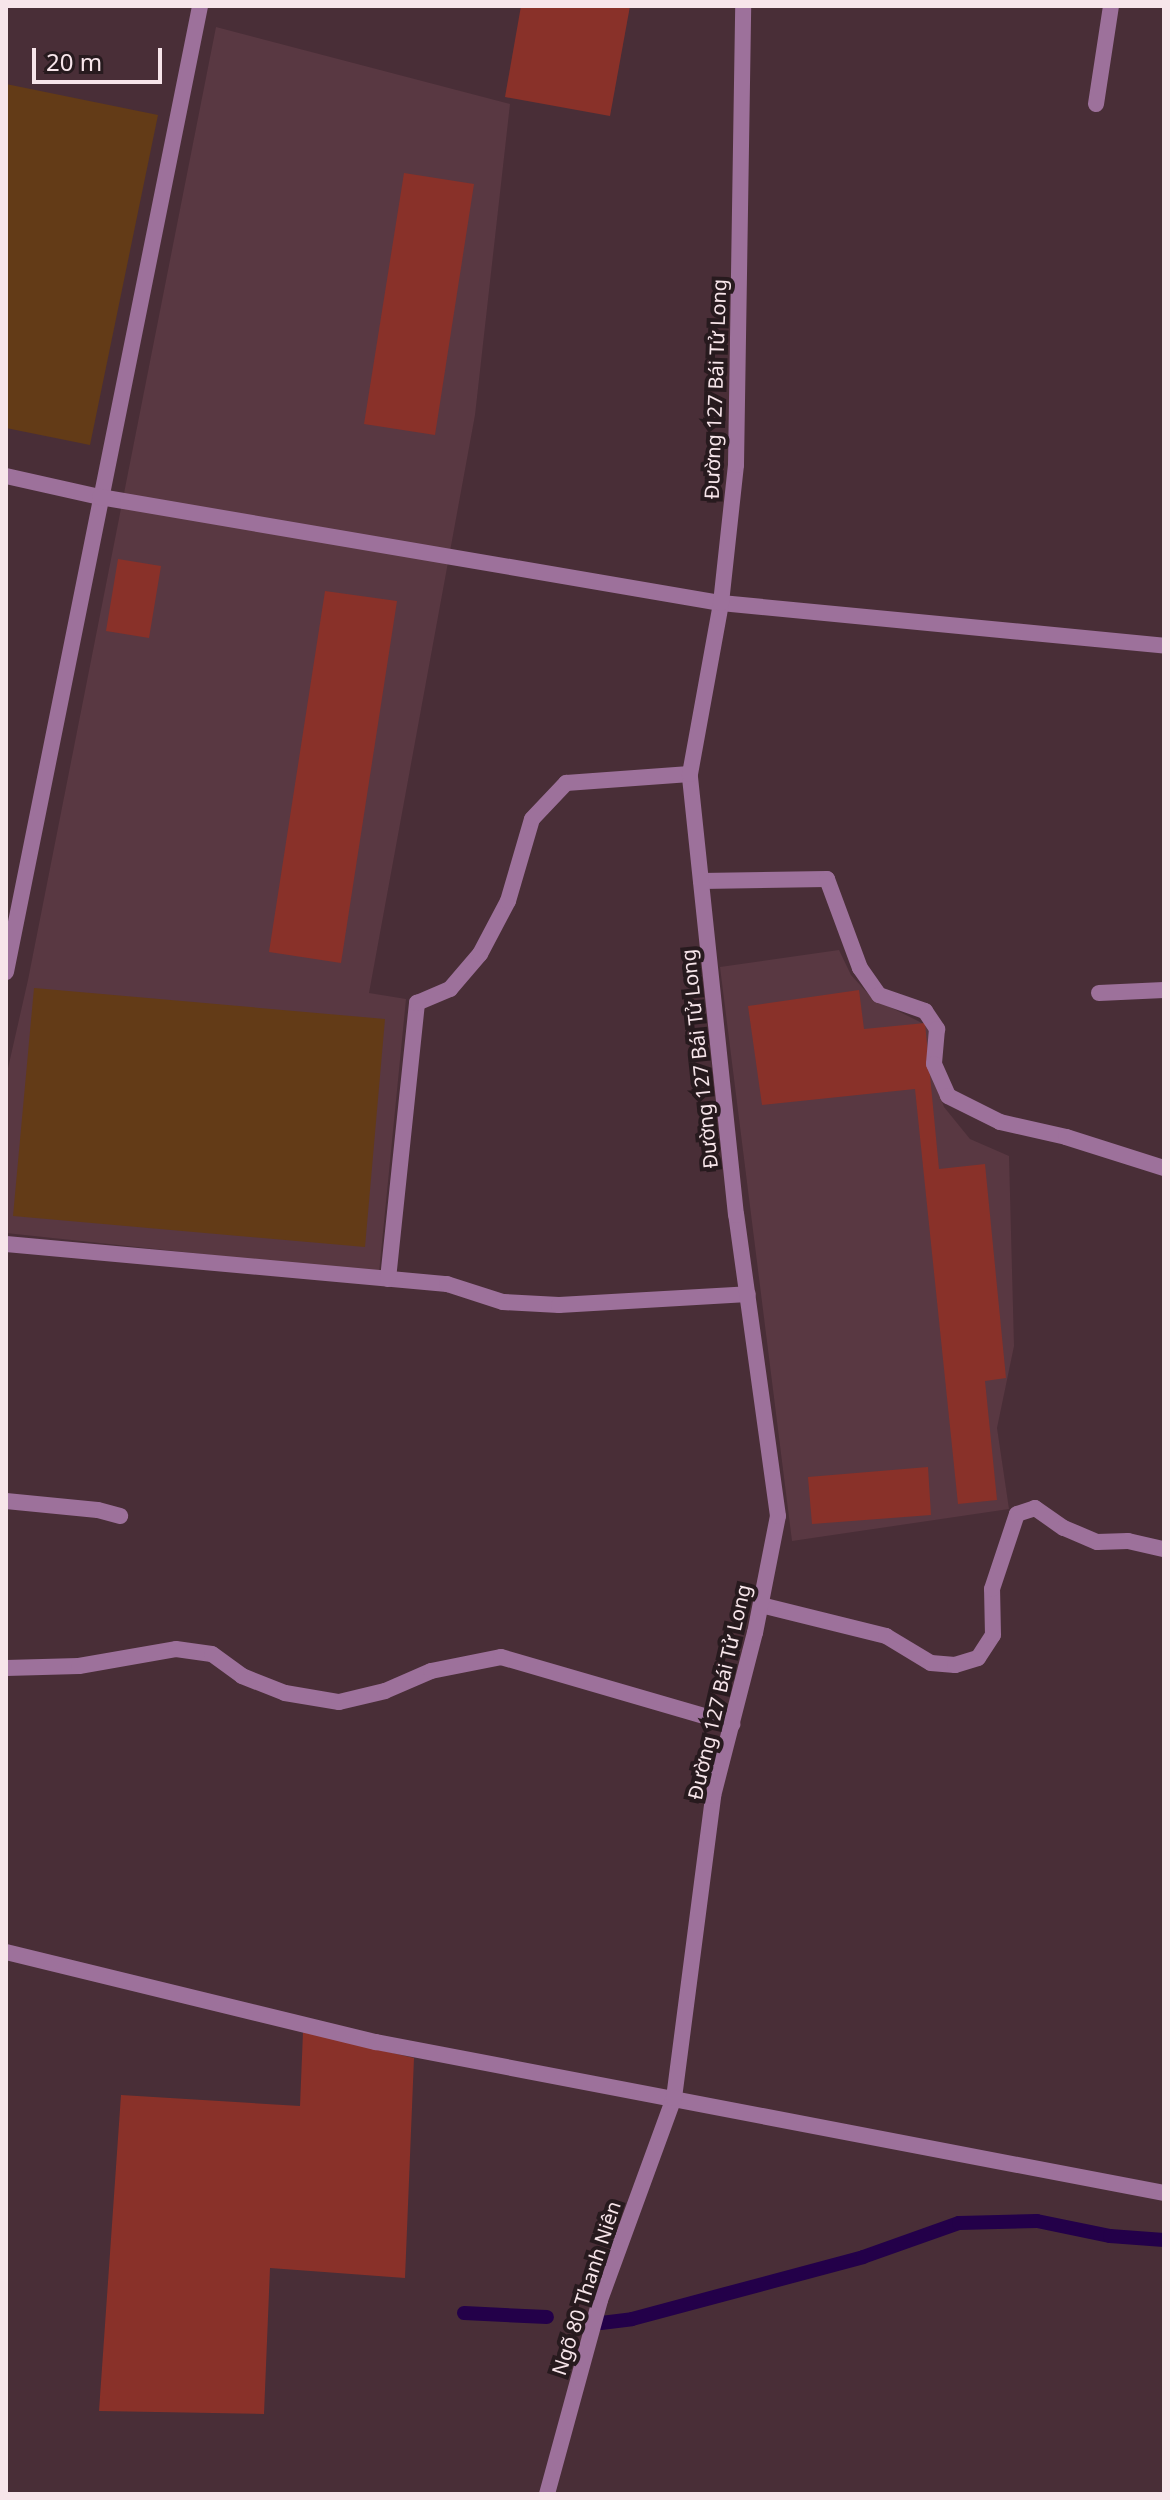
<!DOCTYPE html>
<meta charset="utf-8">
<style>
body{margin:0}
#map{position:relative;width:1170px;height:2500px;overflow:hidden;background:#492e37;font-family:"Noto Sans",sans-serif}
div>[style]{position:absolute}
.built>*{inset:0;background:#593842}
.green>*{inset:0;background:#633b17}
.stream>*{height:14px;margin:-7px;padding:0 7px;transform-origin:7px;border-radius:7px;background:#230049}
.building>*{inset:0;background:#893129}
.service>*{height:16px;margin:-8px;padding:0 8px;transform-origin:8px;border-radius:8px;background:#9d719b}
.minor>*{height:16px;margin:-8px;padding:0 8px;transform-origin:8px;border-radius:8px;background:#9d719b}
span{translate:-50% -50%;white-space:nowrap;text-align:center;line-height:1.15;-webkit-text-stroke:8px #271a1e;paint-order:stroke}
.street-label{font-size:20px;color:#f7e5ea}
.frame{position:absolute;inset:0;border:8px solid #f7e5ea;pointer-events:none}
.scale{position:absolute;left:32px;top:48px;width:130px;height:36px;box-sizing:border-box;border:4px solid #f7e5ea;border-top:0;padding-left:10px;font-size:24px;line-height:28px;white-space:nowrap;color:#f7e5ea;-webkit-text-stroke:6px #271a1e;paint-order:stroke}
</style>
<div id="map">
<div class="built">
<div style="clip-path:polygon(216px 27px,510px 104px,475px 415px,369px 993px,406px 999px,379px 1273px,6px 1233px,6px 1077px,28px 980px)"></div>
<div style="clip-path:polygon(839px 950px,851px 975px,872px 998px,930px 1027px,937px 1086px,944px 1107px,970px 1139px,1009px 1156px,1014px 1346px,997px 1428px,1009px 1509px,792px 1541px,720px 967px)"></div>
</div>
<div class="green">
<div style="clip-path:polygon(6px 84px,158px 115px,90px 445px,6px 428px)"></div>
<div style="clip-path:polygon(34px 988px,385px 1019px,365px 1247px,13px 1216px)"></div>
</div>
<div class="stream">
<div style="left:464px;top:2313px;width:83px;rotate:2.8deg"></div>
<div style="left:601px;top:2323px;width:31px;rotate:-7deg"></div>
<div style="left:632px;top:2319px;width:239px;rotate:-15deg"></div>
<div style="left:863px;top:2257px;width:102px;rotate:-19.5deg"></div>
<div style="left:959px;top:2223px;width:78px;rotate:-1.5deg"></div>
<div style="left:1037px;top:2221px;width:75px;rotate:11.6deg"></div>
<div style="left:1110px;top:2236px;width:54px;rotate:4.2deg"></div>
</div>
<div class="building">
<div style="clip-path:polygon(521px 6px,630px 6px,610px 116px,505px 97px)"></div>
<div style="clip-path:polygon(404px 173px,474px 184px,435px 435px,364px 424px)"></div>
<div style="clip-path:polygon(118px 559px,161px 566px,149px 638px,106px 631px)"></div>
<div style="clip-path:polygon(325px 591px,397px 601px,341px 963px,269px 952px)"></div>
<div style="clip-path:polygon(859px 990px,864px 1029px,925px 1023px,939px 1169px,985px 1164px,1006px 1378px,985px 1381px,997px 1500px,958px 1504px,915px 1089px,762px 1105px,748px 1006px)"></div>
<div style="clip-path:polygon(928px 1467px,931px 1515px,812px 1524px,808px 1477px)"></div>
<div style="clip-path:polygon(303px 2032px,414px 2058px,405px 2278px,270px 2268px,264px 2414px,99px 2411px,121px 2095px,300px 2106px)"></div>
</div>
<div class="service">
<div style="left:701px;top:881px;width:126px;rotate:-0.9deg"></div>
<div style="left:827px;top:879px;width:95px;rotate:69.7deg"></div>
<div style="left:860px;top:968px;width:33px;rotate:55deg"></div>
<div style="left:879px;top:995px;width:49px;rotate:19.2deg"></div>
<div style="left:925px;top:1011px;width:22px;rotate:56deg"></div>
<div style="left:937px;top:1029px;width:35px;rotate:95deg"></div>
<div style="left:934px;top:1064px;width:35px;rotate:66deg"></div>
<div style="left:948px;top:1096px;width:58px;rotate:26.6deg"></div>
<div style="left:1000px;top:1122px;width:68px;rotate:12.8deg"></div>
<div style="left:1066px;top:1137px;width:103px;rotate:17.6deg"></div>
<div style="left:6px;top:972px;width:985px;rotate:-78.64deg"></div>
<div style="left:1099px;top:993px;width:65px;rotate:-2.6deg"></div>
<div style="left:6px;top:1244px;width:443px;rotate:5.2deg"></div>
<div style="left:447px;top:1284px;width:59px;rotate:17.8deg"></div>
<div style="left:503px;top:1302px;width:56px;rotate:3.1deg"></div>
<div style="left:559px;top:1305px;width:189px;rotate:-3.3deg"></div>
<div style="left:388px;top:1279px;width:278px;rotate:-84deg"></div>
<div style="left:417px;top:1003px;width:36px;rotate:-23deg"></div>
<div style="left:450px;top:989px;width:46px;rotate:-49.4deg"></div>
<div style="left:480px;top:954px;width:60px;rotate:-62.2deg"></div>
<div style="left:508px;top:901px;width:85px;rotate:-73.7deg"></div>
<div style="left:532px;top:819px;width:50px;rotate:-46.6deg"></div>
<div style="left:566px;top:783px;width:124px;rotate:-4.2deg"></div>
<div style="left:6px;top:1501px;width:92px;rotate:5.6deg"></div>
<div style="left:98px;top:1510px;width:23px;rotate:15deg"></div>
<div style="left:761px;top:1605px;width:129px;rotate:13.9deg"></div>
<div style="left:886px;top:1636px;width:52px;rotate:31deg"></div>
<div style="left:931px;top:1663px;width:24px;rotate:5deg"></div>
<div style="left:955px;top:1665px;width:24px;rotate:-17deg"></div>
<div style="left:978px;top:1658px;width:27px;rotate:-57deg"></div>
<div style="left:993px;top:1635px;width:46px;rotate:-91.2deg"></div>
<div style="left:992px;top:1589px;width:79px;rotate:-71.6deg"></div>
<div style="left:1017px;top:1514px;width:19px;rotate:-18deg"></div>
<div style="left:1035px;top:1508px;width:35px;rotate:35deg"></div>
<div style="left:1064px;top:1528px;width:36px;rotate:23deg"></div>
<div style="left:1097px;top:1542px;width:31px;rotate:-2deg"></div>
<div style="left:1128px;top:1541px;width:37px;rotate:13deg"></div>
<div style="left:6px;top:1668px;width:73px;rotate:-1.6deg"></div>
<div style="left:79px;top:1666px;width:98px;rotate:-9.9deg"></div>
<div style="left:176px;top:1649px;width:36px;rotate:8deg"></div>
<div style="left:212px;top:1654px;width:37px;rotate:36deg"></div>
<div style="left:242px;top:1676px;width:46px;rotate:21.6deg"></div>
<div style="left:285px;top:1693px;width:55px;rotate:9.5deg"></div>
<div style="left:339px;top:1702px;width:47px;rotate:-13.4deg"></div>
<div style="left:385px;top:1691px;width:50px;rotate:-23.5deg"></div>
<div style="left:431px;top:1671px;width:71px;rotate:-11.3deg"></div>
<div style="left:501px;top:1657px;width:241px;rotate:16.2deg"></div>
</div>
<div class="minor">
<div style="left:1096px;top:104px;width:99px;rotate:-81.3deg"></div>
<div style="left:6px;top:476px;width:96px;rotate:12.6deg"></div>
<div style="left:100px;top:497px;width:630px;rotate:9.69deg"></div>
<div style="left:721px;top:603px;width:445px;rotate:5.5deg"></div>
<div style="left:6px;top:1952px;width:381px;rotate:13.7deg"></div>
<div style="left:376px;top:2042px;width:802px;rotate:10.85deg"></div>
<div style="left:547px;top:2494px;width:201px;rotate:-74.7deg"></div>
<div style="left:600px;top:2300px;width:215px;rotate:-69.9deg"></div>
<div style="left:674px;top:2098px;width:305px;rotate:-82.6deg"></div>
<div style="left:713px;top:1796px;width:168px;rotate:-75.6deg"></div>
<div style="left:755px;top:1633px;width:119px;rotate:-78.9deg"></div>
<div style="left:778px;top:1516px;width:304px;rotate:-97.9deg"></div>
<div style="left:736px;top:1215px;width:443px;rotate:-96deg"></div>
<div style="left:690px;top:774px;width:174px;rotate:-79.7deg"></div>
<div style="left:721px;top:603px;width:139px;rotate:-83.8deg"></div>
<div style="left:736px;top:465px;width:459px;rotate:-89.1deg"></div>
</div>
<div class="street-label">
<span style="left:715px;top:389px;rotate:-88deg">Đường 127 Bái Tử Long</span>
<span style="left:699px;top:1059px;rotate:-96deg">Đường 127 Bái Tử Long</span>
<span style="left:719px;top:1692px;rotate:-77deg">Đường 127 Bái Tử Long</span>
<span style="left:586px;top:2288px;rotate:-72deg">Ngõ 80 Thanh Niên</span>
</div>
<div class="frame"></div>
<div class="scale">20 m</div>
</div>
